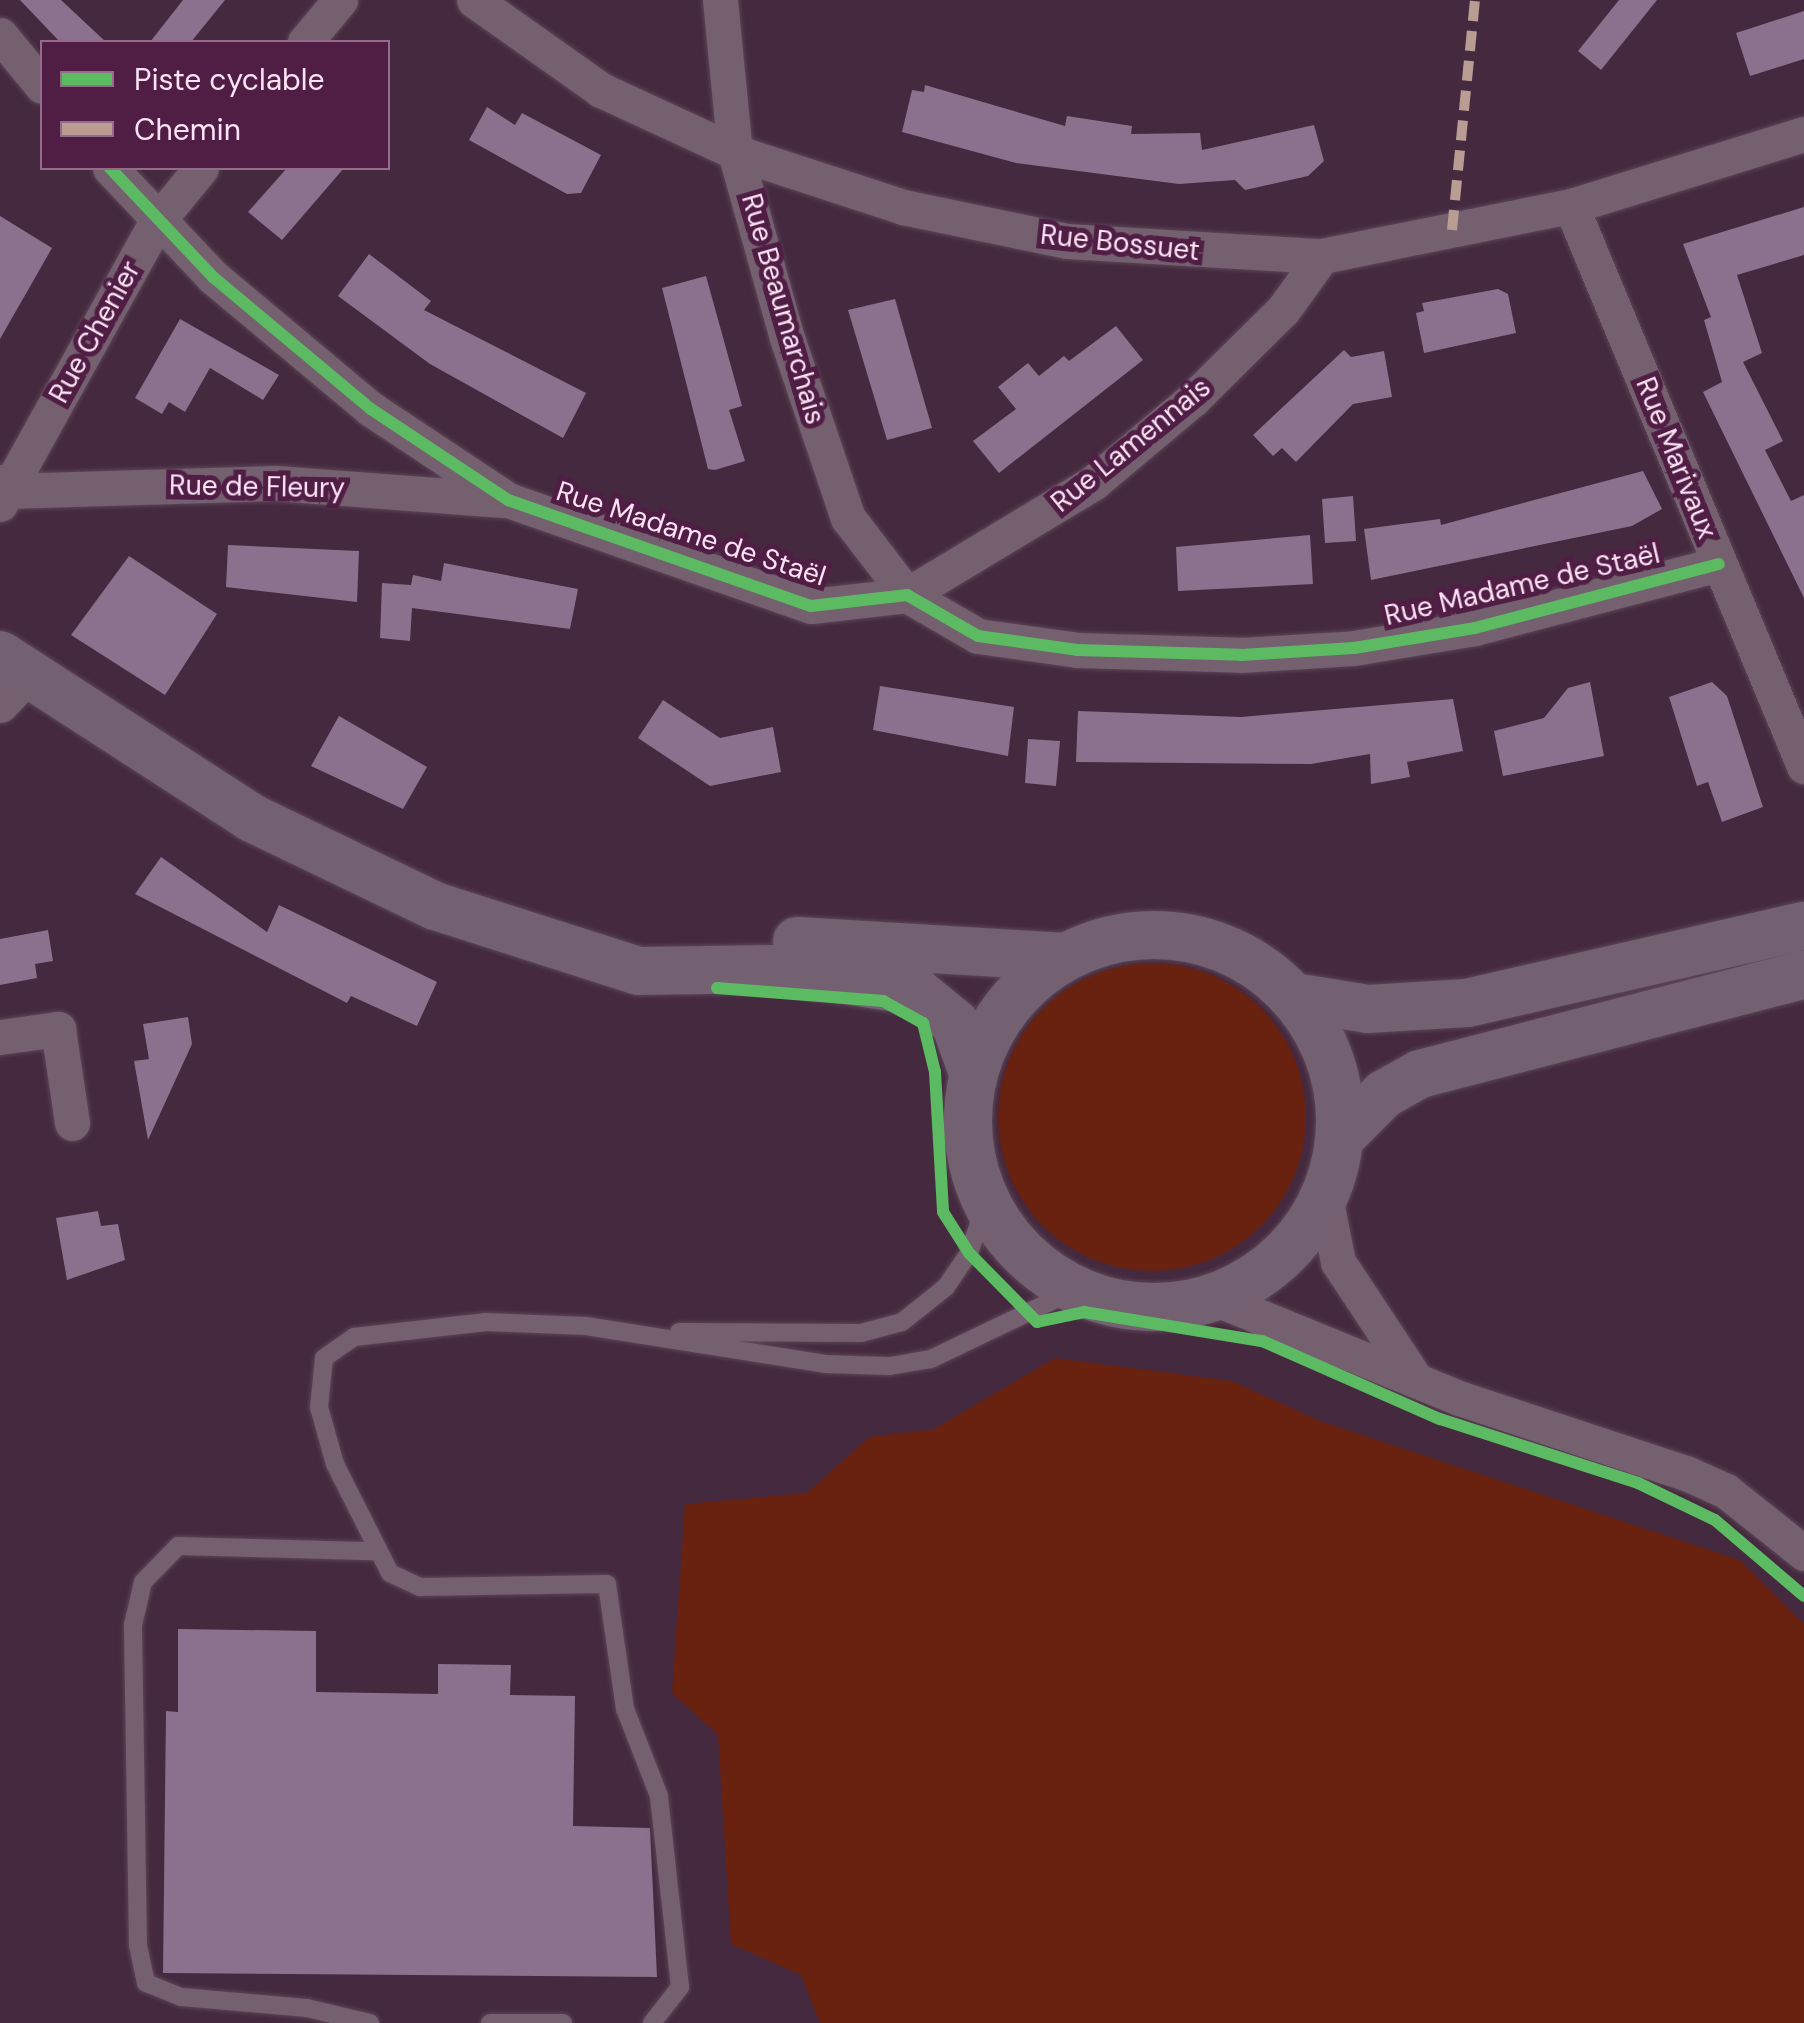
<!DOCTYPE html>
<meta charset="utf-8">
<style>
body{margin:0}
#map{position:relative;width:1804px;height:2023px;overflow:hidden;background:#45293f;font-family:"DM Sans",sans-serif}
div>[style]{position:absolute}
.green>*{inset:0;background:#692210}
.round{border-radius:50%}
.building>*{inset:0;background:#8b718d}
.roads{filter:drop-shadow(0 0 2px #5b4556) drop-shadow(0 0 2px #5b4556)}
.service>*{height:18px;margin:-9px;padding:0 9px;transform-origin:9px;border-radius:9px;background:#74606f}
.minor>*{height:35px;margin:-17.5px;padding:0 17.5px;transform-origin:17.5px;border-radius:17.5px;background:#74606f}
.secondary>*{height:48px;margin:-24px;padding:0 24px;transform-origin:24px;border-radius:24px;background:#736071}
.secondary>.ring{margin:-24px;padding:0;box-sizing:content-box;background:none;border:48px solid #736071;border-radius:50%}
.quiet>*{height:10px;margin-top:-5px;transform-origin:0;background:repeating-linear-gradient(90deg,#b99d93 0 20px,transparent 0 30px)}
.cycleway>*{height:12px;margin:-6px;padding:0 6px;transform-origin:6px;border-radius:6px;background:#5cba63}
span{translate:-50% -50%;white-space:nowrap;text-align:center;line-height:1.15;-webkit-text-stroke:10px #501e45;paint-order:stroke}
.street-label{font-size:28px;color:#fde3f5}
.legend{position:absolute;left:40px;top:40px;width:350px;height:130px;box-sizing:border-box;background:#501e45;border:2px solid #956d8b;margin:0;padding:12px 18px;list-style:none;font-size:30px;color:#fde3f5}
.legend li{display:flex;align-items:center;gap:20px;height:50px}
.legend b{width:50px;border:2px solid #956d8b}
</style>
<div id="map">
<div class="green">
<div class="round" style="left:998px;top:963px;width:308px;height:308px"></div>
<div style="clip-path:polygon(1055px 1358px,1232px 1381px,1320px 1421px,1740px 1560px,1804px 1624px,1804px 2023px,820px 2023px,801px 1975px,731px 1944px,718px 1735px,672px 1693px,685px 1504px,807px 1493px,869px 1437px,934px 1429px)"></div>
</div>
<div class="building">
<div style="clip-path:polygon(20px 0,61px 0,106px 42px,60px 42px)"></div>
<div style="clip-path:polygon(183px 0,225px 0,191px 42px,150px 42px)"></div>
<div style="clip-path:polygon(1619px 0,1657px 0,1601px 70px,1578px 51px)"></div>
<div style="clip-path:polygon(1804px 11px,1804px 59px,1750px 76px,1736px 33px)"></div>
<div style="clip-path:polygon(925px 85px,1065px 126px,1067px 116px,1132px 126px,1131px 134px,1200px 133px,1202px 150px,1314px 125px,1324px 161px,1308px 176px,1245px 190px,1235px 180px,1179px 184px,1016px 163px,902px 132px,912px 90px,924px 92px)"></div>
<div style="clip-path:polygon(487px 107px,515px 125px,522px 113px,601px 155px,581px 193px,567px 194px,469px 140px)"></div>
<div style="clip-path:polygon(287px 168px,344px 168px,282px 240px,248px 212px)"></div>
<div style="clip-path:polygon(1804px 207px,1804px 255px,1737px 275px,1762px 353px,1743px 362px,1783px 441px,1765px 450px,1791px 501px,1804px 495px,1804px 598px,1703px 392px,1722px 382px,1704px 320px,1711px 317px,1683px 244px)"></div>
<div style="clip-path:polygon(0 216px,52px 248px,0 339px)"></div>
<div style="clip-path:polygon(369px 254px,431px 301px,424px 310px,586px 393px,563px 438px,430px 364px,338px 296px)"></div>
<div style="clip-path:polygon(706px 276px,742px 406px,729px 410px,745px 461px,715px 470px,708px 469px,662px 288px)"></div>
<div style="clip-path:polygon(1498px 289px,1508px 294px,1516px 333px,1424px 353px,1416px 313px,1424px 311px,1422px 303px)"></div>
<div style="clip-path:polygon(895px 299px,932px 428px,887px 440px,848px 310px)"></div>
<div style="clip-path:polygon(180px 319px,279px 375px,263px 400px,210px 368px,185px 412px,169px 402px,162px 414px,135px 398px)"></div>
<div style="clip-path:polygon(1116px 326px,1143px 360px,999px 473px,973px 441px,1016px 409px,998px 387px,1028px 363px,1039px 376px,1064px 356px,1069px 361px)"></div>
<div style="clip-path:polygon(1344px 350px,1351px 357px,1384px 351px,1392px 397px,1353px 404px,1296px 462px,1282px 448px,1273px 456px,1253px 435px)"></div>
<div style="clip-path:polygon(1643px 471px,1662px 509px,1632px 526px,1371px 580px,1364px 529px,1440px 519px,1441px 525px)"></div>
<div style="clip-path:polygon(1353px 496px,1356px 541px,1325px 543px,1322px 499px)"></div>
<div style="clip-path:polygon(1310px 535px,1313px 584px,1178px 591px,1176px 547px)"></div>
<div style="clip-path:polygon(228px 545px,359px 551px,357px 602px,226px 587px)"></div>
<div style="clip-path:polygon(129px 556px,217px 614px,165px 695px,71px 635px)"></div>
<div style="clip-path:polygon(444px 563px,578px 589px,570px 629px,412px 608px,410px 641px,380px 638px,382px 583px,411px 585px,413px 575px,441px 581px)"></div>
<div style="clip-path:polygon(1590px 682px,1604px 756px,1503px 776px,1494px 731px,1544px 718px,1568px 688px)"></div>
<div style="clip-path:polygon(1712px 682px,1727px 696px,1763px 807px,1722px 822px,1708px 782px,1697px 786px,1669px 697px)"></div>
<div style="clip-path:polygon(880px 686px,1014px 707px,1008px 756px,873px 730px)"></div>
<div style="clip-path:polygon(1453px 699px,1463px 751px,1407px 762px,1410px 777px,1371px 784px,1370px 754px,1311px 764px,1076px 762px,1078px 711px,1241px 717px)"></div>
<div style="clip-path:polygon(663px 700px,720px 738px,773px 727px,781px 772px,710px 786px,638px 738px)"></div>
<div style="clip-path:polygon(339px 716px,427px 767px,403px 809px,311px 766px)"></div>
<div style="clip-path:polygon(1028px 739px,1060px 741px,1056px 786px,1025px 783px)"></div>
<div style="clip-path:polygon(161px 857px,267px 932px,279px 905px,437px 982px,417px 1026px,351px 996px,347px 1003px,135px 894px)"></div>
<div style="clip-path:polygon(48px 930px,53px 961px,35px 964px,37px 978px,0 985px,0 939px)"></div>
<div style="clip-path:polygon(188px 1017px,192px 1044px,148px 1140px,134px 1061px,149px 1059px,143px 1024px)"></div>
<div style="clip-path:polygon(98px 1211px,101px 1226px,118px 1224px,125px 1260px,67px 1280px,56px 1218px)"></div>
<div style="clip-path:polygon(178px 1629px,316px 1631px,316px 1692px,438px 1694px,438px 1664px,511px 1665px,510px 1695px,575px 1696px,573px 1826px,650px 1828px,657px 1977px,163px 1973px,166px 1711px,178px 1712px)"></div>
</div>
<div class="roads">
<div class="service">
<div style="left:679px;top:1332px;width:182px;rotate:0.3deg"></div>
<div style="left:861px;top:1333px;width:42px;rotate:-15deg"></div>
<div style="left:902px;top:1322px;width:56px;rotate:-38.5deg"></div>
<div style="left:946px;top:1287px;width:41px;rotate:-55.9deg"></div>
<div style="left:969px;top:1253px;width:53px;rotate:-71.2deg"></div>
<div style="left:370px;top:2023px;width:65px;rotate:-166.6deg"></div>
<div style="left:307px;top:2008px;width:126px;rotate:-175deg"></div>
<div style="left:181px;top:1997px;width:38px;rotate:-158deg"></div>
<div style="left:146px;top:1983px;width:39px;rotate:-102deg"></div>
<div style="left:138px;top:1945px;width:320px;rotate:-90.9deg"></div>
<div style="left:133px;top:1625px;width:44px;rotate:-76.9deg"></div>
<div style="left:143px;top:1582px;width:50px;rotate:-45.8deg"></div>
<div style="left:178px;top:1546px;width:196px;rotate:1.5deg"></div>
<div style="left:490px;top:2023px;width:73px"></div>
<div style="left:652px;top:2023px;width:46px;rotate:-52.1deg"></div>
<div style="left:680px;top:1987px;width:192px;rotate:-96.3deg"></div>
<div style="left:659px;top:1796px;width:93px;rotate:-111.3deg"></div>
<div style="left:625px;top:1709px;width:126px;rotate:-98.2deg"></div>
<div style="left:607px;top:1584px;width:187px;rotate:179.1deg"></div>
<div style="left:420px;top:1587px;width:33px;rotate:-155deg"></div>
<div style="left:390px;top:1573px;width:122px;rotate:-116.8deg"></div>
<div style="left:335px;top:1464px;width:59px;rotate:-105.7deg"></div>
<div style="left:319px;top:1407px;width:49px;rotate:-84.2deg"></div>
<div style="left:324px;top:1358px;width:37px;rotate:-35deg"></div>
<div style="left:354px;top:1337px;width:133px;rotate:-6.5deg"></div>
<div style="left:486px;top:1322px;width:100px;rotate:2.3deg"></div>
<div style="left:586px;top:1326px;width:242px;rotate:9deg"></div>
<div style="left:825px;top:1364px;width:65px;rotate:1.8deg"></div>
<div style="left:890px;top:1366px;width:42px;rotate:-9.7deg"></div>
<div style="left:931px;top:1359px;width:160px;rotate:-25.6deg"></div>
</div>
<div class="minor">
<div style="left:474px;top:0;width:156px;rotate:35.3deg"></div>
<div style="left:601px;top:90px;width:148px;rotate:24.8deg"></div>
<div style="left:735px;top:152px;width:177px;rotate:18.1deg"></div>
<div style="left:903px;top:207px;width:167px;rotate:11.7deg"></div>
<div style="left:1067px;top:241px;width:255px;rotate:3.4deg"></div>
<div style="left:1322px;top:256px;width:254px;rotate:-11.4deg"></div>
<div style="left:1571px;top:206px;width:244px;rotate:-17.2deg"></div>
<div style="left:720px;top:0;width:153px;rotate:84.4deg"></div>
<div style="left:735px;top:152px;width:193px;rotate:74.4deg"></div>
<div style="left:787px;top:338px;width:190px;rotate:71.3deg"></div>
<div style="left:848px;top:518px;width:97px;rotate:52.5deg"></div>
<div style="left:907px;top:595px;width:218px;rotate:-31.1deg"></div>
<div style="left:1094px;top:482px;width:129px;rotate:-40deg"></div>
<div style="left:1193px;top:399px;width:127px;rotate:-44.7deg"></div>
<div style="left:1283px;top:310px;width:67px;rotate:-54.2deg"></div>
<div style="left:0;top:35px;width:66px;rotate:50.5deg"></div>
<div style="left:305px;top:42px;width:55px;rotate:-50.2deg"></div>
<div style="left:110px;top:168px;width:150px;rotate:46.6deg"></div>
<div style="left:213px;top:277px;width:206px;rotate:39.9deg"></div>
<div style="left:371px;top:409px;width:164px;rotate:33.6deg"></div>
<div style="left:508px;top:500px;width:321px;rotate:19.3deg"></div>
<div style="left:811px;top:606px;width:97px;rotate:-6.5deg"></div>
<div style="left:907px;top:595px;width:82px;rotate:30deg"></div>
<div style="left:978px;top:636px;width:100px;rotate:8deg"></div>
<div style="left:1077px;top:650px;width:164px;rotate:1.7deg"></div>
<div style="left:1241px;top:655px;width:113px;rotate:-3.5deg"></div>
<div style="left:1354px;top:648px;width:123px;rotate:-9.4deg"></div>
<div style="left:1475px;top:628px;width:252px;rotate:-14.7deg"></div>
<div style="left:1571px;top:206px;width:607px;rotate:67.41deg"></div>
<div style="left:0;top:482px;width:11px;rotate:56deg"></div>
<div style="left:6px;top:491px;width:270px;rotate:-1.7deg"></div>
<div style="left:276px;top:483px;width:227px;rotate:4.3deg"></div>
<div style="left:0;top:504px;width:321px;rotate:-61deg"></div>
<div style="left:156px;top:223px;width:71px;rotate:-50.7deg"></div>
<div style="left:0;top:705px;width:43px;rotate:-45.9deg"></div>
<div style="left:0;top:1037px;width:59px;rotate:-7.9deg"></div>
<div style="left:58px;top:1029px;width:95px;rotate:81.5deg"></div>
<div style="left:1325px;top:1196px;width:67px;rotate:78.9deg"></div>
<div style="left:1338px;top:1262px;width:138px;rotate:56.5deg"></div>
<div style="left:1214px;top:1298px;width:265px;rotate:22.2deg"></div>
<div style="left:1459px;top:1398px;width:239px;rotate:18.3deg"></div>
<div style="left:1686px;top:1473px;width:44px;rotate:24.2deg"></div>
<div style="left:1726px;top:1491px;width:100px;rotate:38.5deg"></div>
</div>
<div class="secondary">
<div style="left:0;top:655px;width:300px;rotate:32.9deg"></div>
<div style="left:252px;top:818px;width:203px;rotate:25.7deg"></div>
<div style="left:435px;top:906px;width:214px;rotate:17.7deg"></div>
<div style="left:639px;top:971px;width:134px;rotate:-0.9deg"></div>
<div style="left:773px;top:969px;width:145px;rotate:8.7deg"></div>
<div style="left:916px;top:991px;width:50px;rotate:39.4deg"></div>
<div style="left:955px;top:1023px;width:53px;rotate:70.2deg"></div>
<div class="ring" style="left:968px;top:935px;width:324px;height:324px"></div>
<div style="left:797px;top:941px;width:266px;rotate:3.4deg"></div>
<div style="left:1294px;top:997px;width:75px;rotate:9.2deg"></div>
<div style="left:1368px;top:1009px;width:99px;rotate:-3.5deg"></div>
<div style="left:1467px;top:1003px;width:346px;rotate:-12.9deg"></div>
<div style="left:1341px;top:1137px;width:61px;rotate:-45deg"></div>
<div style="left:1384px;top:1094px;width:41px;rotate:-29.1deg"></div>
<div style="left:1420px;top:1074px;width:397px;rotate:-14.5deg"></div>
</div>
</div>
<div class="quiet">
<div style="left:1452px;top:230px;width:231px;rotate:-84.3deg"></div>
</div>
<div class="cycleway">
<div style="left:110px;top:168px;width:150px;rotate:46.6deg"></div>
<div style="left:213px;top:277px;width:206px;rotate:39.9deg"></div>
<div style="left:371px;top:409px;width:164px;rotate:33.6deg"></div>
<div style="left:508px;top:500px;width:321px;rotate:19.3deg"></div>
<div style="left:811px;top:606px;width:97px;rotate:-6.5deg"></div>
<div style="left:907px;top:595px;width:82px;rotate:30deg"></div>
<div style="left:978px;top:636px;width:100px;rotate:8deg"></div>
<div style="left:1077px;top:650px;width:164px;rotate:1.7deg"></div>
<div style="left:1241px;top:655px;width:113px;rotate:-3.5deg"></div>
<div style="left:1354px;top:648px;width:123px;rotate:-9.4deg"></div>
<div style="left:1475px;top:628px;width:252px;rotate:-14.7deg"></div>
<div style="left:717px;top:988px;width:167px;rotate:4.5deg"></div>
<div style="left:883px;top:1001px;width:46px;rotate:28.8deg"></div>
<div style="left:923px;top:1023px;width:50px;rotate:76.2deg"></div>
<div style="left:935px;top:1072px;width:140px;rotate:86.7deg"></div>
<div style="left:943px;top:1212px;width:49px;rotate:57.6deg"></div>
<div style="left:969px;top:1253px;width:97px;rotate:45.4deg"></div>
<div style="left:1037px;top:1322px;width:48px;rotate:-12deg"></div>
<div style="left:1084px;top:1312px;width:180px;rotate:9.3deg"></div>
<div style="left:1262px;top:1341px;width:194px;rotate:23.7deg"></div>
<div style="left:1440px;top:1419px;width:208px;rotate:17.9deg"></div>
<div style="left:1638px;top:1483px;width:85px;rotate:25.7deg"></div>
<div style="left:1715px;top:1520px;width:117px;rotate:40.5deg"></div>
</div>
<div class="street-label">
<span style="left:1120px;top:243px;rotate:6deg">Rue Bossuet</span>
<span style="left:783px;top:309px;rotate:74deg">Rue Beaumarchais</span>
<span style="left:95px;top:332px;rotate:-61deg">Rue Chenier</span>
<span style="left:1131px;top:445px;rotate:-39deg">Rue Lamennais</span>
<span style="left:1676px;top:458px;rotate:68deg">Rue Marivaux</span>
<span style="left:257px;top:487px;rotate:1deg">Rue de Fleury</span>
<span style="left:691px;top:534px;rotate:18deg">Rue Madame de Staël</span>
<span style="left:1522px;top:585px;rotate:-13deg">Rue Madame de Staël</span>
</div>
<ul class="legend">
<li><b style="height:12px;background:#5cba63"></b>Piste cyclable</li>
<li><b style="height:12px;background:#b99d93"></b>Chemin</li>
</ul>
</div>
